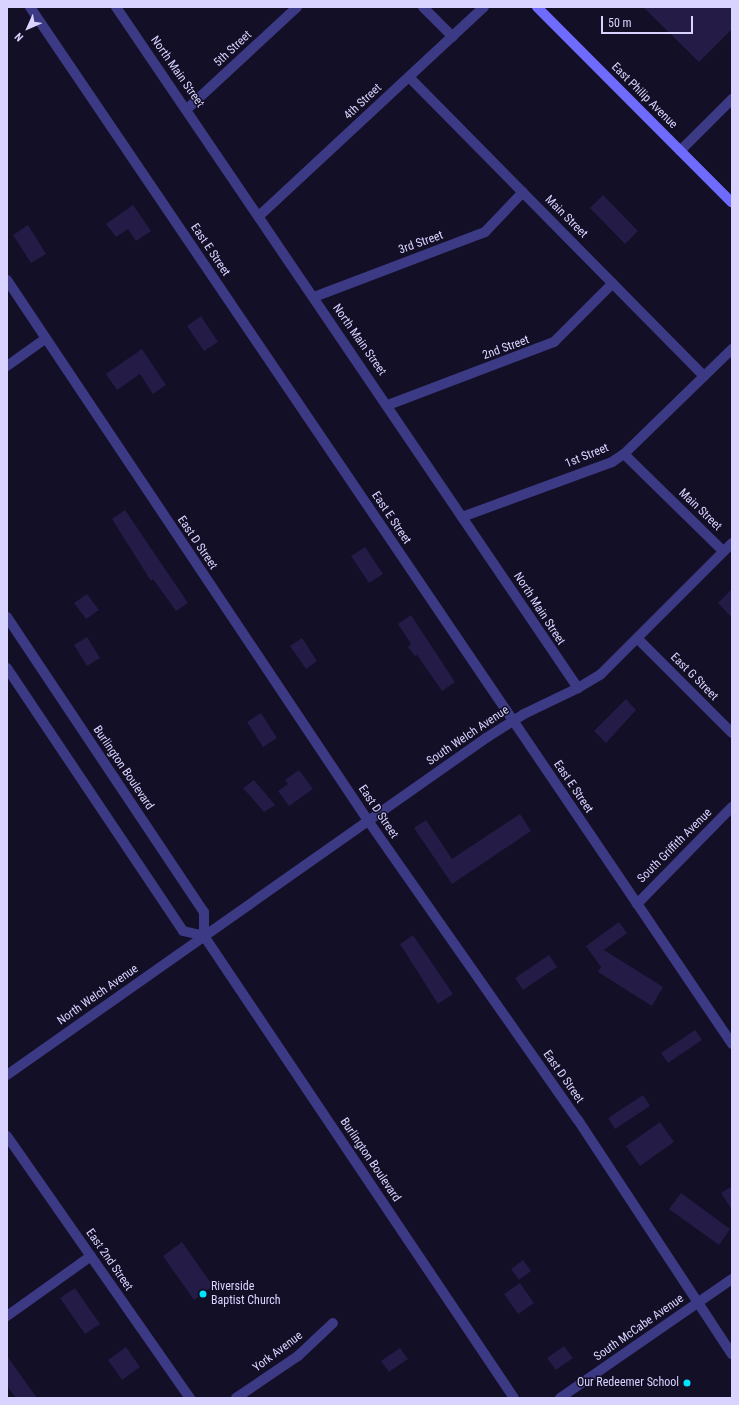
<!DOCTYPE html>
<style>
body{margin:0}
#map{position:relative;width:739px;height:1405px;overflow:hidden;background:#130f26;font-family:"Roboto Condensed",sans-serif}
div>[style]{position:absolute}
.building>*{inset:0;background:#241b47}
.minor>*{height:10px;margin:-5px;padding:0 5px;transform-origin:5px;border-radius:5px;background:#3d3a85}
.tertiary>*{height:10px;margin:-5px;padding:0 5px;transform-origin:5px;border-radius:5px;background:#3d3a85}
.secondary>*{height:10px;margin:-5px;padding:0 5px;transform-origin:5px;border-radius:5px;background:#6f6bff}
.dots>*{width:11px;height:11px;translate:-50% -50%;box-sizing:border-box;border:2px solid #130f26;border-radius:50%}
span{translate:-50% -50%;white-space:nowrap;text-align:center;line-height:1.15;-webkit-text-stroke:3px #130f26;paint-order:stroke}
.street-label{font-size:12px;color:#d9d4ff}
.poi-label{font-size:12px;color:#d9d4ff}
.left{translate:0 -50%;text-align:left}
.right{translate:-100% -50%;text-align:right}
.frame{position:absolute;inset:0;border:8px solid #d9d4ff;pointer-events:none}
.north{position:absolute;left:8px;top:8px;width:40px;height:40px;-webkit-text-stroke:3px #130f26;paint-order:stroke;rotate:225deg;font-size:11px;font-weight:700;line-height:16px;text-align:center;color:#d9d4ff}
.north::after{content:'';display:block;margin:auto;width:14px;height:18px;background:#d9d4ff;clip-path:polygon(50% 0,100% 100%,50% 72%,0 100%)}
.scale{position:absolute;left:601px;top:16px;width:92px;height:18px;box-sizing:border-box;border:2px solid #d9d4ff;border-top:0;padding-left:5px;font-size:12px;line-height:14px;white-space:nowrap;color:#d9d4ff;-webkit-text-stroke:3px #130f26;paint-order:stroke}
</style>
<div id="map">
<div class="building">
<div style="clip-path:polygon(643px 7px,732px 7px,732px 29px,699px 62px)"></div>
<div style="clip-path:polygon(603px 195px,638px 231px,625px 244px,590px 208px)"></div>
<div style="clip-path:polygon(133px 205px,151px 231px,136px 241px,128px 229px,116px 237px,106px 224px)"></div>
<div style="clip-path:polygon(28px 225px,46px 254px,31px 263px,13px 235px)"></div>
<div style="clip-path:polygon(201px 316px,218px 342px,204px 351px,187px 326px)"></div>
<div style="clip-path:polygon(142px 349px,166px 385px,153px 394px,140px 374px,117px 390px,106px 374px)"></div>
<div style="clip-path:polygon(125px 510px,188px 603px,176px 611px,153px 579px,151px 581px,112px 519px)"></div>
<div style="clip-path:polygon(365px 547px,383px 574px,369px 583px,351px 556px)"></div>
<div style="clip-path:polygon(732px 589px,732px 618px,718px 603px)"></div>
<div style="clip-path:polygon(87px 594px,99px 610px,86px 619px,74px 603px)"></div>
<div style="clip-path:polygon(411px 615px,455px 682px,442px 691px,417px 655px,415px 656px,408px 647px,411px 644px,398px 624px)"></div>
<div style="clip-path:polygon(87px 637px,100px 658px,87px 666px,74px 645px)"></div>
<div style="clip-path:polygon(302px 638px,317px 661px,306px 669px,290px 646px)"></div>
<div style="clip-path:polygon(626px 699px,636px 710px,606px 743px,594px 731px)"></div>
<div style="clip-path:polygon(261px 713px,277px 738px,263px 747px,247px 722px)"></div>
<div style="clip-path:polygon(299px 770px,313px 789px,289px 806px,278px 791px,288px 784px,285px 780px)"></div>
<div style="clip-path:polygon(254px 780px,275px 805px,264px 812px,243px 788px)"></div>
<div style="clip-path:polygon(520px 814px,531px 831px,452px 884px,414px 828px,426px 820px,452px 859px)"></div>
<div style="clip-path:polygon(619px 922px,627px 933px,604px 950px,663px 987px,652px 1006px,598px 972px,601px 967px,586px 946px)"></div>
<div style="clip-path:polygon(413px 935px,453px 994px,438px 1004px,400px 944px)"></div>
<div style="clip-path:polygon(549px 955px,557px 967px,523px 990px,515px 978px)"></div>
<div style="clip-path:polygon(695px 1030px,702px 1040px,668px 1063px,661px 1053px)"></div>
<div style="clip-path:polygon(643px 1095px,650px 1106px,615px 1129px,608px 1118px)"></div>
<div style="clip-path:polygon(660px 1122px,674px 1142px,640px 1166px,626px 1146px)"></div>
<div style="clip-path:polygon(732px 1186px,732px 1210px,721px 1193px)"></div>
<div style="clip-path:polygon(681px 1193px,730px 1229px,719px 1245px,669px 1209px)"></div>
<div style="clip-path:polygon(182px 1242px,213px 1286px,194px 1300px,163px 1256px)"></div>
<div style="clip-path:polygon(523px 1260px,531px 1271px,519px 1280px,511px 1269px)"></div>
<div style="clip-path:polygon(520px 1283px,534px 1303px,518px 1314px,504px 1294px)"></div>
<div style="clip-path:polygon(75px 1288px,100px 1324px,85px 1334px,60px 1298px)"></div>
<div style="clip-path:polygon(564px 1346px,573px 1358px,556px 1370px,547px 1358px)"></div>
<div style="clip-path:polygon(126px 1347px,140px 1367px,122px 1380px,108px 1360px)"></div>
<div style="clip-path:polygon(400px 1348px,408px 1359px,389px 1372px,381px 1361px)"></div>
<div style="clip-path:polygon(7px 1356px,37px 1398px,16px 1398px,7px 1386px)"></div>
</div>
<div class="minor">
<div style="left:30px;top:7px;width:1252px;rotate:55.9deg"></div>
<div style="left:116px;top:7px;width:823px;rotate:55.85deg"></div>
<div style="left:423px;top:7px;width:42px;rotate:45deg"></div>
<div style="left:409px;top:77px;width:420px;rotate:45.4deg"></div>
<div style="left:187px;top:109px;width:150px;rotate:-42.8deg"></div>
<div style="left:680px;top:151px;width:74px;rotate:-45deg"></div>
<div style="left:259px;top:216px;width:307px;rotate:-42.9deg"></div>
<div style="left:7px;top:280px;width:652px;rotate:56.26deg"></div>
<div style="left:369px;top:822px;width:364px;rotate:55deg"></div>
<div style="left:578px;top:1120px;width:280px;rotate:56.7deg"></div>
<div style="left:314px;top:297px;width:183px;rotate:-20.8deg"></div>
<div style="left:485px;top:232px;width:55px;rotate:-46.5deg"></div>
<div style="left:7px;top:366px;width:47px;rotate:-35.4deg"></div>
<div style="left:388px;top:405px;width:178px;rotate:-20.8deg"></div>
<div style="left:554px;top:342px;width:83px;rotate:-45deg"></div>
<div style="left:624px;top:454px;width:139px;rotate:44.4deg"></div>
<div style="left:462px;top:517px;width:160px;rotate:-20.1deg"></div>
<div style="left:612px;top:462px;width:14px;rotate:-34deg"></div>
<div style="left:624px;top:454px;width:151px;rotate:-44.2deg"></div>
<div style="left:638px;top:639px;width:133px;rotate:45deg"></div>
<div style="left:637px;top:904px;width:136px;rotate:-45.6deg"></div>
<div style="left:7px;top:1075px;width:586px;rotate:-35.13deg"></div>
<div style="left:486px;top:738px;width:45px;rotate:-32.3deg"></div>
<div style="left:524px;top:714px;width:60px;rotate:-25.7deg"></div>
<div style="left:578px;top:688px;width:27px;rotate:-31deg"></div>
<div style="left:601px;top:674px;width:185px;rotate:-45deg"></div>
<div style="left:7px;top:1136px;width:320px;rotate:55.1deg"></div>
<div style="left:7px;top:1316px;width:103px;rotate:-35.5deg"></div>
<div style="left:236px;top:1398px;width:75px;rotate:-34.1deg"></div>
<div style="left:298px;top:1356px;width:48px;rotate:-43.3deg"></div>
<div style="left:560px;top:1398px;width:209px;rotate:-34.7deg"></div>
</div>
<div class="tertiary">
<div style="left:7px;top:617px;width:355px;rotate:56.3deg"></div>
<div style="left:204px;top:912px;width:24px;rotate:90deg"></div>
<div style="left:204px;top:936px;width:556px;rotate:56.14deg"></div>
<div style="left:7px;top:668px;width:316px;rotate:56.2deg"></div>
<div style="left:183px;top:931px;width:22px;rotate:13deg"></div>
</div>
<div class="secondary">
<div style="left:537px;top:7px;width:276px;rotate:45.1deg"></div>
</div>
<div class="dots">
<div style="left:203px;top:1294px;background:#00e5ff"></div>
<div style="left:687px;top:1383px;background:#00e5ff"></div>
</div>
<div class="street-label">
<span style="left:233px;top:49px;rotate:-43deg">5th Street</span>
<span style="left:177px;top:72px;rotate:55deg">North Main Street</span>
<span style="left:644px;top:96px;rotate:45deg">East Philip Avenue</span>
<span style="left:363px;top:102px;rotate:-43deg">4th Street</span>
<span style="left:566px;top:217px;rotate:45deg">Main Street</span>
<span style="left:421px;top:243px;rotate:-20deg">3rd Street</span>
<span style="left:210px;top:250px;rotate:56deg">East E Street</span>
<span style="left:359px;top:340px;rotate:55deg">North Main Street</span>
<span style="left:506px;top:348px;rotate:-20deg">2nd Street</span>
<span style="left:587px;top:456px;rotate:-22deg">1st Street</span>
<span style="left:700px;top:510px;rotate:44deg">Main Street</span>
<span style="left:391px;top:518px;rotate:56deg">East E Street</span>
<span style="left:197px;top:543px;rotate:56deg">East D Street</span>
<span style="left:539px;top:609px;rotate:57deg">North Main Street</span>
<span style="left:694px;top:677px;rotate:45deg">East G Street</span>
<span style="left:468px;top:736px;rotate:-34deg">South Welch Avenue</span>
<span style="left:123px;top:768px;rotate:56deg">Burlington Boulevard</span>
<span style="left:573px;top:787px;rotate:56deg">East E Street</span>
<span style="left:378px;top:812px;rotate:56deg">East D Street</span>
<span style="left:675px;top:846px;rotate:-45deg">South Griffith Avenue</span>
<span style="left:98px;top:995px;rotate:-35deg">North Welch Avenue</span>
<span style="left:563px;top:1077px;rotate:55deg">East D Street</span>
<span style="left:370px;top:1160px;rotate:56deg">Burlington Boulevard</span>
<span style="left:109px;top:1260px;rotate:55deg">East 2nd Street</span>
<span style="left:639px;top:1328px;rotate:-35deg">South McCabe Avenue</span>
<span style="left:278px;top:1352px;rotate:-37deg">York Avenue</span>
</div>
<div class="poi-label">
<span class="left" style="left:211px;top:1294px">Riverside<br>Baptist Church</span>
<span class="right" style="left:679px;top:1383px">Our Redeemer School</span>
</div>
<div class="frame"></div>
<div class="north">N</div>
<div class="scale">50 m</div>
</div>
